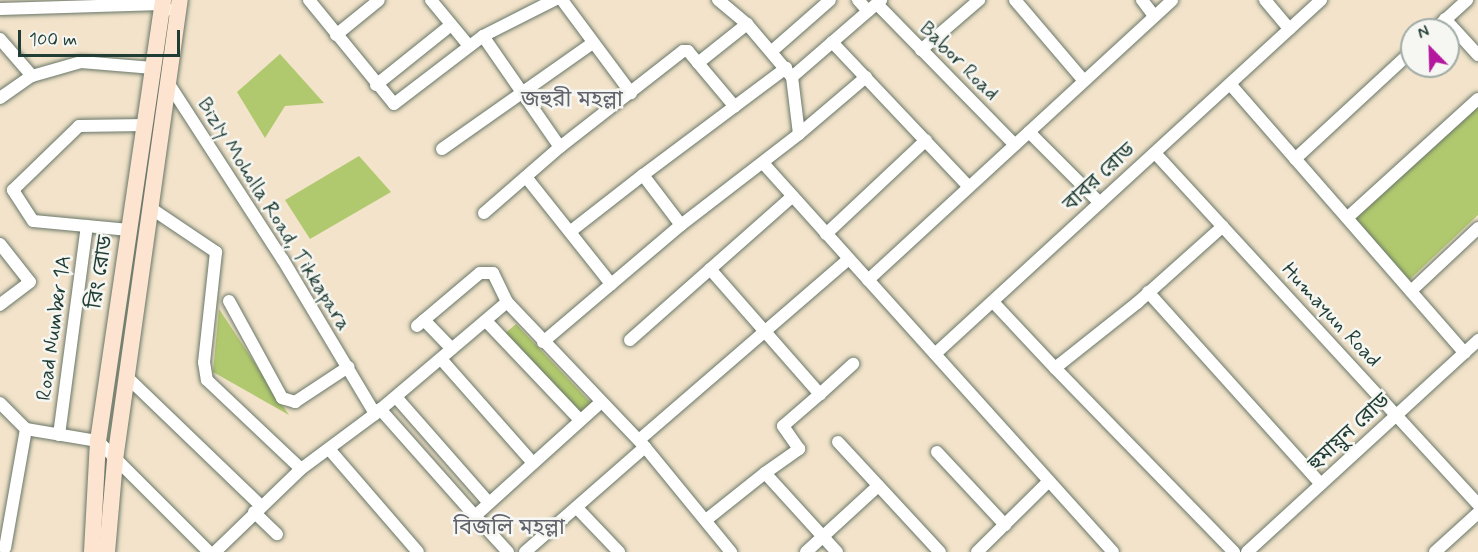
<!DOCTYPE html>
<meta charset="utf-8">
<style>
body{margin:0}
#map{position:relative;width:1478px;height:552px;overflow:hidden;background:#f2e3ca;font-family:Mynerve,"Noto Sans Bengali",sans-serif}
div>[style]{position:absolute}
.green>*{inset:0;background:#b1c96e}
.roads{filter:drop-shadow(0 0 2px #697768) drop-shadow(0 0 2px #697768)}
.minor>*{height:12px;margin:-6px;padding:0 6px;transform-origin:6px;border-radius:6px;background:#fff}
.secondary>*{height:16px;margin:-8px;padding:0 8px;transform-origin:8px;border-radius:8px;background:#fde4d0}
span{translate:-50% -50%;white-space:nowrap;text-align:center;line-height:1.15;-webkit-text-stroke:5px #f6f6f2;paint-order:stroke}
.street-label{font-size:21px;color:#1f3d34}
.neighbourhood-label{font-size:22px;color:#62646d}
.north{position:absolute;left:1400px;top:18px;width:60px;height:60px;box-sizing:border-box;background:#f6f6f2;border:2px solid #a0aca6;border-radius:50%;rotate:337deg;font-size:16px;font-weight:700;line-height:24px;text-align:center;color:#1f3d34}
.north::after{content:'';display:block;margin:auto;width:21px;height:27px;background:#b5179e;clip-path:polygon(50% 0,100% 100%,50% 72%,0 100%)}
.scale{position:absolute;left:18px;top:30px;width:162px;height:27px;box-sizing:border-box;border:3px solid #1f3d34;border-top:0;padding-left:8px;font-size:18px;line-height:21px;white-space:nowrap;color:#1f3d34;-webkit-text-stroke:4px #f6f6f2;paint-order:stroke}
</style>
<div id="map">
<div class="green">
<div style="clip-path:polygon(280px 54px,324px 103px,285px 106px,265px 138px,237px 92px)"></div>
<div style="clip-path:polygon(1478px 107px,1478px 215px,1407px 282px,1351px 222px)"></div>
<div style="clip-path:polygon(359px 156px,391px 192px,310px 239px,285px 200px)"></div>
<div style="clip-path:polygon(219px 309px,289px 415px,213px 372px)"></div>
<div style="clip-path:polygon(516px 324px,591px 403px,578px 414px,503px 335px)"></div>
</div>
<div class="roads">
<div class="minor">
<div style="left:309px;top:0;width:134px;rotate:50.7deg"></div>
<div style="left:394px;top:104px;width:112px;rotate:-37.4deg"></div>
<div style="left:483px;top:36px;width:80px;rotate:-26.9deg"></div>
<div style="left:431px;top:0;width:60px;rotate:50.4deg"></div>
<div style="left:562px;top:0;width:116px;rotate:53.4deg"></div>
<div style="left:858px;top:0;width:15px;rotate:48deg"></div>
<div style="left:1015px;top:0;width:106px;rotate:49.6deg"></div>
<div style="left:1142px;top:0;width:20px;rotate:53deg"></div>
<div style="left:1265px;top:0;width:38px;rotate:50deg"></div>
<div style="left:877px;top:4px;width:197px;rotate:45.6deg"></div>
<div style="left:0;top:9px;width:162px;rotate:-1.8deg"></div>
<div style="left:162px;top:4px;width:8px;rotate:45deg"></div>
<div style="left:1445px;top:19px;width:49px;rotate:47.5deg"></div>
<div style="left:1434px;top:30px;width:45px;rotate:-42.3deg"></div>
<div style="left:336px;top:35px;width:55px;rotate:-39.1deg"></div>
<div style="left:483px;top:36px;width:135px;rotate:55.3deg"></div>
<div style="left:0;top:39px;width:49px;rotate:49.1deg"></div>
<div style="left:832px;top:42px;width:199px;rotate:46.6deg"></div>
<div style="left:921px;top:50px;width:77px;rotate:-40.8deg"></div>
<div style="left:772px;top:51px;width:77px;rotate:-41.3deg"></div>
<div style="left:698px;top:63px;width:57px;rotate:49.9deg"></div>
<div style="left:792px;top:77px;width:118px;rotate:-40.9deg"></div>
<div style="left:167px;top:81px;width:213px;rotate:57.1deg"></div>
<div style="left:283px;top:260px;width:179px;rotate:59.1deg"></div>
<div style="left:1230px;top:84px;width:357px;rotate:48.9deg"></div>
<div style="left:376px;top:85px;width:96px;rotate:-38.7deg"></div>
<div style="left:0;top:98px;width:39px;rotate:-35deg"></div>
<div style="left:32px;top:76px;width:51px;rotate:-15.9deg"></div>
<div style="left:81px;top:62px;width:72px;rotate:4.8deg"></div>
<div style="left:1029px;top:132px;width:100px;rotate:45deg"></div>
<div style="left:799px;top:134px;width:88px;rotate:-40.4deg"></div>
<div style="left:442px;top:149px;width:184px;rotate:-35.1deg"></div>
<div style="left:1155px;top:153px;width:477px;rotate:47.4deg"></div>
<div style="left:1295px;top:159px;width:159px;rotate:-42.7deg"></div>
<div style="left:763px;top:163px;width:523px;rotate:48.02deg"></div>
<div style="left:526px;top:177px;width:137px;rotate:51.5deg"></div>
<div style="left:149px;top:207px;width:81px;rotate:33.9deg"></div>
<div style="left:216px;top:252px;width:111px;rotate:96.2deg"></div>
<div style="left:204px;top:362px;width:18px;rotate:81deg"></div>
<div style="left:207px;top:380px;width:129px;rotate:43.4deg"></div>
<div style="left:484px;top:213px;width:101px;rotate:-41deg"></div>
<div style="left:560px;top:147px;width:156px;rotate:-38deg"></div>
<div style="left:683px;top:51px;width:5px"></div>
<div style="left:688px;top:51px;width:16px;rotate:50deg"></div>
<div style="left:698px;top:63px;width:63px;rotate:-38.5deg"></div>
<div style="left:1347px;top:218px;width:177px;rotate:-42.3deg"></div>
<div style="left:681px;top:225px;width:63px;rotate:-127.2deg"></div>
<div style="left:643px;top:175px;width:179px;rotate:-36.8deg"></div>
<div style="left:129px;top:230px;width:96px;rotate:-174.6deg"></div>
<div style="left:33px;top:221px;width:37px;rotate:-123deg"></div>
<div style="left:13px;top:190px;width:92px;rotate:-44.1deg"></div>
<div style="left:79px;top:126px;width:66px;rotate:-0.9deg"></div>
<div style="left:571px;top:231px;width:91px;rotate:-37.9deg"></div>
<div style="left:826px;top:234px;width:137px;rotate:-43.2deg"></div>
<div style="left:0;top:244px;width:48px;rotate:51.7deg"></div>
<div style="left:30px;top:282px;width:38px;rotate:143deg"></div>
<div style="left:710px;top:269px;width:167px;rotate:48.7deg"></div>
<div style="left:820px;top:394px;width:45px;rotate:-42.3deg"></div>
<div style="left:868px;top:280px;width:413px;rotate:-42.6deg"></div>
<div style="left:1411px;top:291px;width:92px;rotate:-43.2deg"></div>
<div style="left:1148px;top:292px;width:258px;rotate:48deg"></div>
<div style="left:229px;top:301px;width:111px;rotate:61.3deg"></div>
<div style="left:282px;top:398px;width:14px;rotate:17deg"></div>
<div style="left:295px;top:402px;width:64px;rotate:-33.4deg"></div>
<div style="left:993px;top:302px;width:91px;rotate:46.8deg"></div>
<div style="left:1055px;top:368px;width:105px;rotate:-38.4deg"></div>
<div style="left:1137px;top:303px;width:115px;rotate:-41.8deg"></div>
<div style="left:424px;top:320px;width:40px;rotate:46deg"></div>
<div style="left:486px;top:321px;width:137px;rotate:46.5deg"></div>
<div style="left:417px;top:326px;width:82px;rotate:-40.1deg"></div>
<div style="left:480px;top:273px;width:13px"></div>
<div style="left:493px;top:273px;width:32px;rotate:64deg"></div>
<div style="left:507px;top:302px;width:200px;rotate:46.4deg"></div>
<div style="left:645px;top:447px;width:136px;rotate:50.7deg"></div>
<div style="left:630px;top:340px;width:217px;rotate:-41.5deg"></div>
<div style="left:543px;top:342px;width:181px;rotate:-40.3deg"></div>
<div style="left:681px;top:225px;width:149px;rotate:-37.6deg"></div>
<div style="left:799px;top:134px;width:57px;rotate:-97deg"></div>
<div style="left:792px;top:77px;width:70px;rotate:-130.3deg"></div>
<div style="left:747px;top:24px;width:38px;rotate:-140deg"></div>
<div style="left:935px;top:354px;width:524px;rotate:-42.52deg"></div>
<div style="left:441px;top:359px;width:139px;rotate:48.5deg"></div>
<div style="left:1055px;top:368px;width:257px;rotate:45.8deg"></div>
<div style="left:128px;top:378px;width:183px;rotate:43.9deg"></div>
<div style="left:396px;top:397px;width:141px;rotate:48.7deg"></div>
<div style="left:0;top:403px;width:37px;rotate:45deg"></div>
<div style="left:26px;top:429px;width:73px;rotate:9.5deg"></div>
<div style="left:98px;top:441px;width:157px;rotate:45deg"></div>
<div style="left:380px;top:409px;width:143px;rotate:48.4deg"></div>
<div style="left:59px;top:435px;width:211px;rotate:-82.4deg"></div>
<div style="left:639px;top:440px;width:277px;rotate:-40.8deg"></div>
<div style="left:838px;top:442px;width:150px;rotate:47.2deg"></div>
<div style="left:329px;top:449px;width:136px;rotate:49.2deg"></div>
<div style="left:937px;top:452px;width:100px;rotate:47deg"></div>
<div style="left:765px;top:473px;width:42px;rotate:-35.2deg"></div>
<div style="left:799px;top:449px;width:28px;rotate:-125deg"></div>
<div style="left:783px;top:426px;width:49px;rotate:-40.9deg"></div>
<div style="left:577px;top:508px;width:61px;rotate:46.3deg"></div>
<div style="left:254px;top:512px;width:32px;rotate:44deg"></div>
<div style="left:706px;top:520px;width:75px;rotate:-38.5deg"></div>
<div style="left:765px;top:473px;width:107px;rotate:47.7deg"></div>
<div style="left:5px;top:548px;width:121px;rotate:-80deg"></div>
<div style="left:215px;top:552px;width:120px;rotate:-44deg"></div>
<div style="left:301px;top:469px;width:92px;rotate:-36.6deg"></div>
<div style="left:375px;top:414px;width:173px;rotate:-40.3deg"></div>
<div style="left:508px;top:552px;width:49px;rotate:-132.5deg"></div>
<div style="left:475px;top:516px;width:170px;rotate:-42.1deg"></div>
<div style="left:525px;top:552px;width:159px;rotate:-41.2deg"></div>
<div style="left:806px;top:552px;width:98px;rotate:-42.5deg"></div>
<div style="left:977px;top:552px;width:101px;rotate:-44.6deg"></div>
<div style="left:1247px;top:552px;width:314px;rotate:-42.5deg"></div>
<div style="left:1435px;top:552px;width:58px;rotate:-42.2deg"></div>
</div>
<div class="secondary">
<div style="left:92px;top:552px;width:111px;rotate:-86.9deg"></div>
<div style="left:98px;top:441px;width:446px;rotate:-81.6deg"></div>
<div style="left:107px;top:552px;width:92px;rotate:-85deg"></div>
<div style="left:115px;top:460px;width:465px;rotate:-82deg"></div>
</div>
</div>
<div class="street-label">
<span style="left:959px;top:61px;rotate:45deg">Babor Road</span>
<span style="left:1099px;top:177px;rotate:-43deg">বাবর রোড</span>
<span style="left:274px;top:214px;rotate:58deg">Bizly Moholla Road, Tikkapara</span>
<span style="left:100px;top:272px;rotate:-81deg">রিং রোড</span>
<span style="left:1331px;top:315px;rotate:47deg">Humayun Road</span>
<span style="left:54px;top:328px;rotate:-82deg">Road Number 1A</span>
<span style="left:1349px;top:432px;rotate:-43deg">হুমায়ুন রোড</span>
</div>
<div class="neighbourhood-label">
<span style="left:572px;top:101px">জহুরী মহল্লা</span>
<span style="left:509px;top:529px">বিজলি মহল্লা</span>
</div>
<div class="north">N</div>
<div class="scale">100 m</div>
</div>
